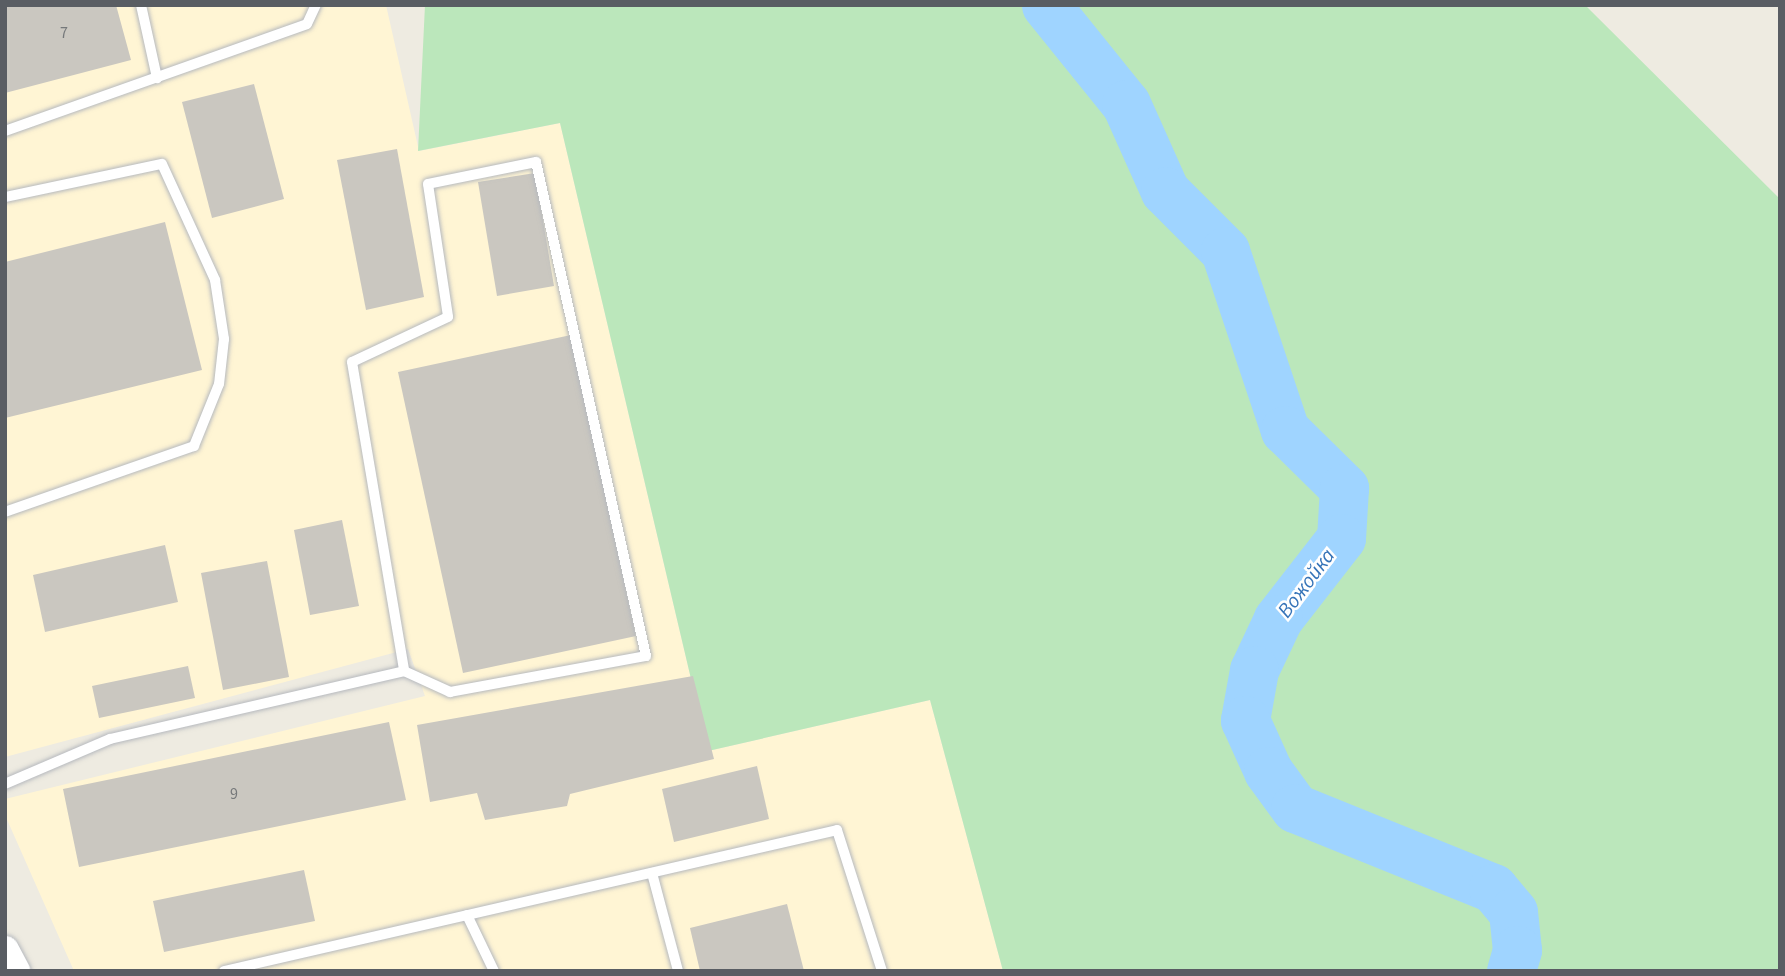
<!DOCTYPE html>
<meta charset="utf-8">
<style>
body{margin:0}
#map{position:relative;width:1785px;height:976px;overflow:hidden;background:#eeebe1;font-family:"Source Sans 3",sans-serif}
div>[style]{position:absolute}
.commercial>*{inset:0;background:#fff5d4}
.green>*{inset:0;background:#bbe7bb}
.river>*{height:49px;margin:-24.5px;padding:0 24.5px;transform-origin:24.5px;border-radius:24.5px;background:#9fd4ff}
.building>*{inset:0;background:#cac7c0}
.roads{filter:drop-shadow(0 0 2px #b6b9be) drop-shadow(0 0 2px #b6b9be)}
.service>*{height:10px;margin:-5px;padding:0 5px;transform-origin:5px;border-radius:5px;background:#fff}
.tertiary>*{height:28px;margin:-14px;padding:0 14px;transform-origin:14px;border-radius:14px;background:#fff}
span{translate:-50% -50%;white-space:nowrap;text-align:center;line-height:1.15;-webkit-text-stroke:5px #fff;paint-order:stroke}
.number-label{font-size:16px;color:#75787a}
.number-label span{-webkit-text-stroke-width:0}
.water-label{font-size:21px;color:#3674b8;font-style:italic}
.frame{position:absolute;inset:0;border:7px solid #595d63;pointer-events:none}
</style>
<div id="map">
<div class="commercial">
<div style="clip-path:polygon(5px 5px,386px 5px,419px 151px,560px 123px,708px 751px,930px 700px,1003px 971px,74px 971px,5px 815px,5px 799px,425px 696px,408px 649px,5px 757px)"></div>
</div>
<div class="green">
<div style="clip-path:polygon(425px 5px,1585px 5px,1780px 199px,1780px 971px,1003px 971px,930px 700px,708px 751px,560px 123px,418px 151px)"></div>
</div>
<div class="river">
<div style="left:1046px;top:5px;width:127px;rotate:51.1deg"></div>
<div style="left:1126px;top:104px;width:95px;rotate:65.9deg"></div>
<div style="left:1165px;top:191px;width:85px;rotate:45deg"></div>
<div style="left:1225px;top:251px;width:189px;rotate:71.5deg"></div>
<div style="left:1285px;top:430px;width:83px;rotate:44.5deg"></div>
<div style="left:1344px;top:488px;width:50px;rotate:93.4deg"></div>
<div style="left:1341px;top:538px;width:103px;rotate:127.9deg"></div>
<div style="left:1278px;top:619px;width:56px;rotate:115.2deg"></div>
<div style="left:1254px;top:670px;width:51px;rotate:100.2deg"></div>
<div style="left:1245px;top:720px;width:56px;rotate:65.7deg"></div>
<div style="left:1268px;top:771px;width:46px;rotate:53.9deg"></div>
<div style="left:1295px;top:808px;width:214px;rotate:22deg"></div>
<div style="left:1493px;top:888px;width:31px;rotate:50deg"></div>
<div style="left:1513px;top:912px;width:38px;rotate:84deg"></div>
<div style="left:1517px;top:950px;width:22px;rotate:106deg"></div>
</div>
<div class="building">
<div style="clip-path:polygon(5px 5px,116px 5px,131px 60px,5px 93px)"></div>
<div style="clip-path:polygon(254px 84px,284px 199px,212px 218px,182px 102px)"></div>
<div style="clip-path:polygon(397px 149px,424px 297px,366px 310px,337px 160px)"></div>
<div style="clip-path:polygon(535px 173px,554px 286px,497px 296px,478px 182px)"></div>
<div style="clip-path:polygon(165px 222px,202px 370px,5px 418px,5px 262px)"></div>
<div style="clip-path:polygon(571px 335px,636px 636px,463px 673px,398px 372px)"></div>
<div style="clip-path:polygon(342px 520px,359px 606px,310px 615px,294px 530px)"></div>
<div style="clip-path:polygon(165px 545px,178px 602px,45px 632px,33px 575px)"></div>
<div style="clip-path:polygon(267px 561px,289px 677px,223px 690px,201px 573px)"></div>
<div style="clip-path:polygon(188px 666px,195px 698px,99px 718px,92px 686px)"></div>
<div style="clip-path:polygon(693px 676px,714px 759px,570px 794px,567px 806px,485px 820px,477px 793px,430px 802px,417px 725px)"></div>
<div style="clip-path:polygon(389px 722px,406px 800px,79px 867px,63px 789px)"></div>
<div style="clip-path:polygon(757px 766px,769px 819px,674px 842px,662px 789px)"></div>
<div style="clip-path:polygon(304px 870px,315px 921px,164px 952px,153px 901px)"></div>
<div style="clip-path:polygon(787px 904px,804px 971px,700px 971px,690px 928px)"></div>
</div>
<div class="roads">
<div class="service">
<div style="left:141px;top:5px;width:75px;rotate:77.6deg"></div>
<div style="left:5px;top:131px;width:320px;rotate:-19.5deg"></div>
<div style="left:307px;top:24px;width:21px;rotate:-65deg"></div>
<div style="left:5px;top:197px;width:160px;rotate:-11.9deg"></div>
<div style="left:162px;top:164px;width:128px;rotate:65.4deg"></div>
<div style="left:215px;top:280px;width:60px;rotate:81.3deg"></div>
<div style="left:224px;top:339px;width:45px;rotate:96.3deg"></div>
<div style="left:219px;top:384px;width:67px;rotate:112deg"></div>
<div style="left:194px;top:446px;width:200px;rotate:160.8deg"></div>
<div style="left:5px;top:784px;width:114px;rotate:-23.2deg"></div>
<div style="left:110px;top:739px;width:302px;rotate:-13deg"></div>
<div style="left:404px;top:671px;width:51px;rotate:24.5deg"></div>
<div style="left:450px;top:692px;width:199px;rotate:-10.4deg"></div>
<div style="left:646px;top:656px;width:506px;rotate:-102.55deg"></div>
<div style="left:536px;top:162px;width:110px;rotate:168.5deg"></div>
<div style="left:428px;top:184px;width:134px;rotate:81.4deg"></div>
<div style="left:448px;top:317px;width:106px;rotate:154.9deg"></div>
<div style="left:352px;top:362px;width:313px;rotate:80.4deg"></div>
<div style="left:652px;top:873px;width:101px;rotate:75.1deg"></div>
<div style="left:467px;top:915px;width:62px;rotate:64.3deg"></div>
<div style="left:224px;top:971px;width:629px;rotate:-12.95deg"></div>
<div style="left:837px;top:830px;width:148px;rotate:72.3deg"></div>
</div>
<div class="tertiary">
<div style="left:5px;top:950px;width:24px;rotate:62deg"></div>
</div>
</div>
<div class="number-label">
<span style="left:64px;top:33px">7</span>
<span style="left:234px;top:794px">9</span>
</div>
<div class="water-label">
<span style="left:1306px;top:583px;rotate:-53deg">Вожойка</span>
</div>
<div class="frame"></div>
</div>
